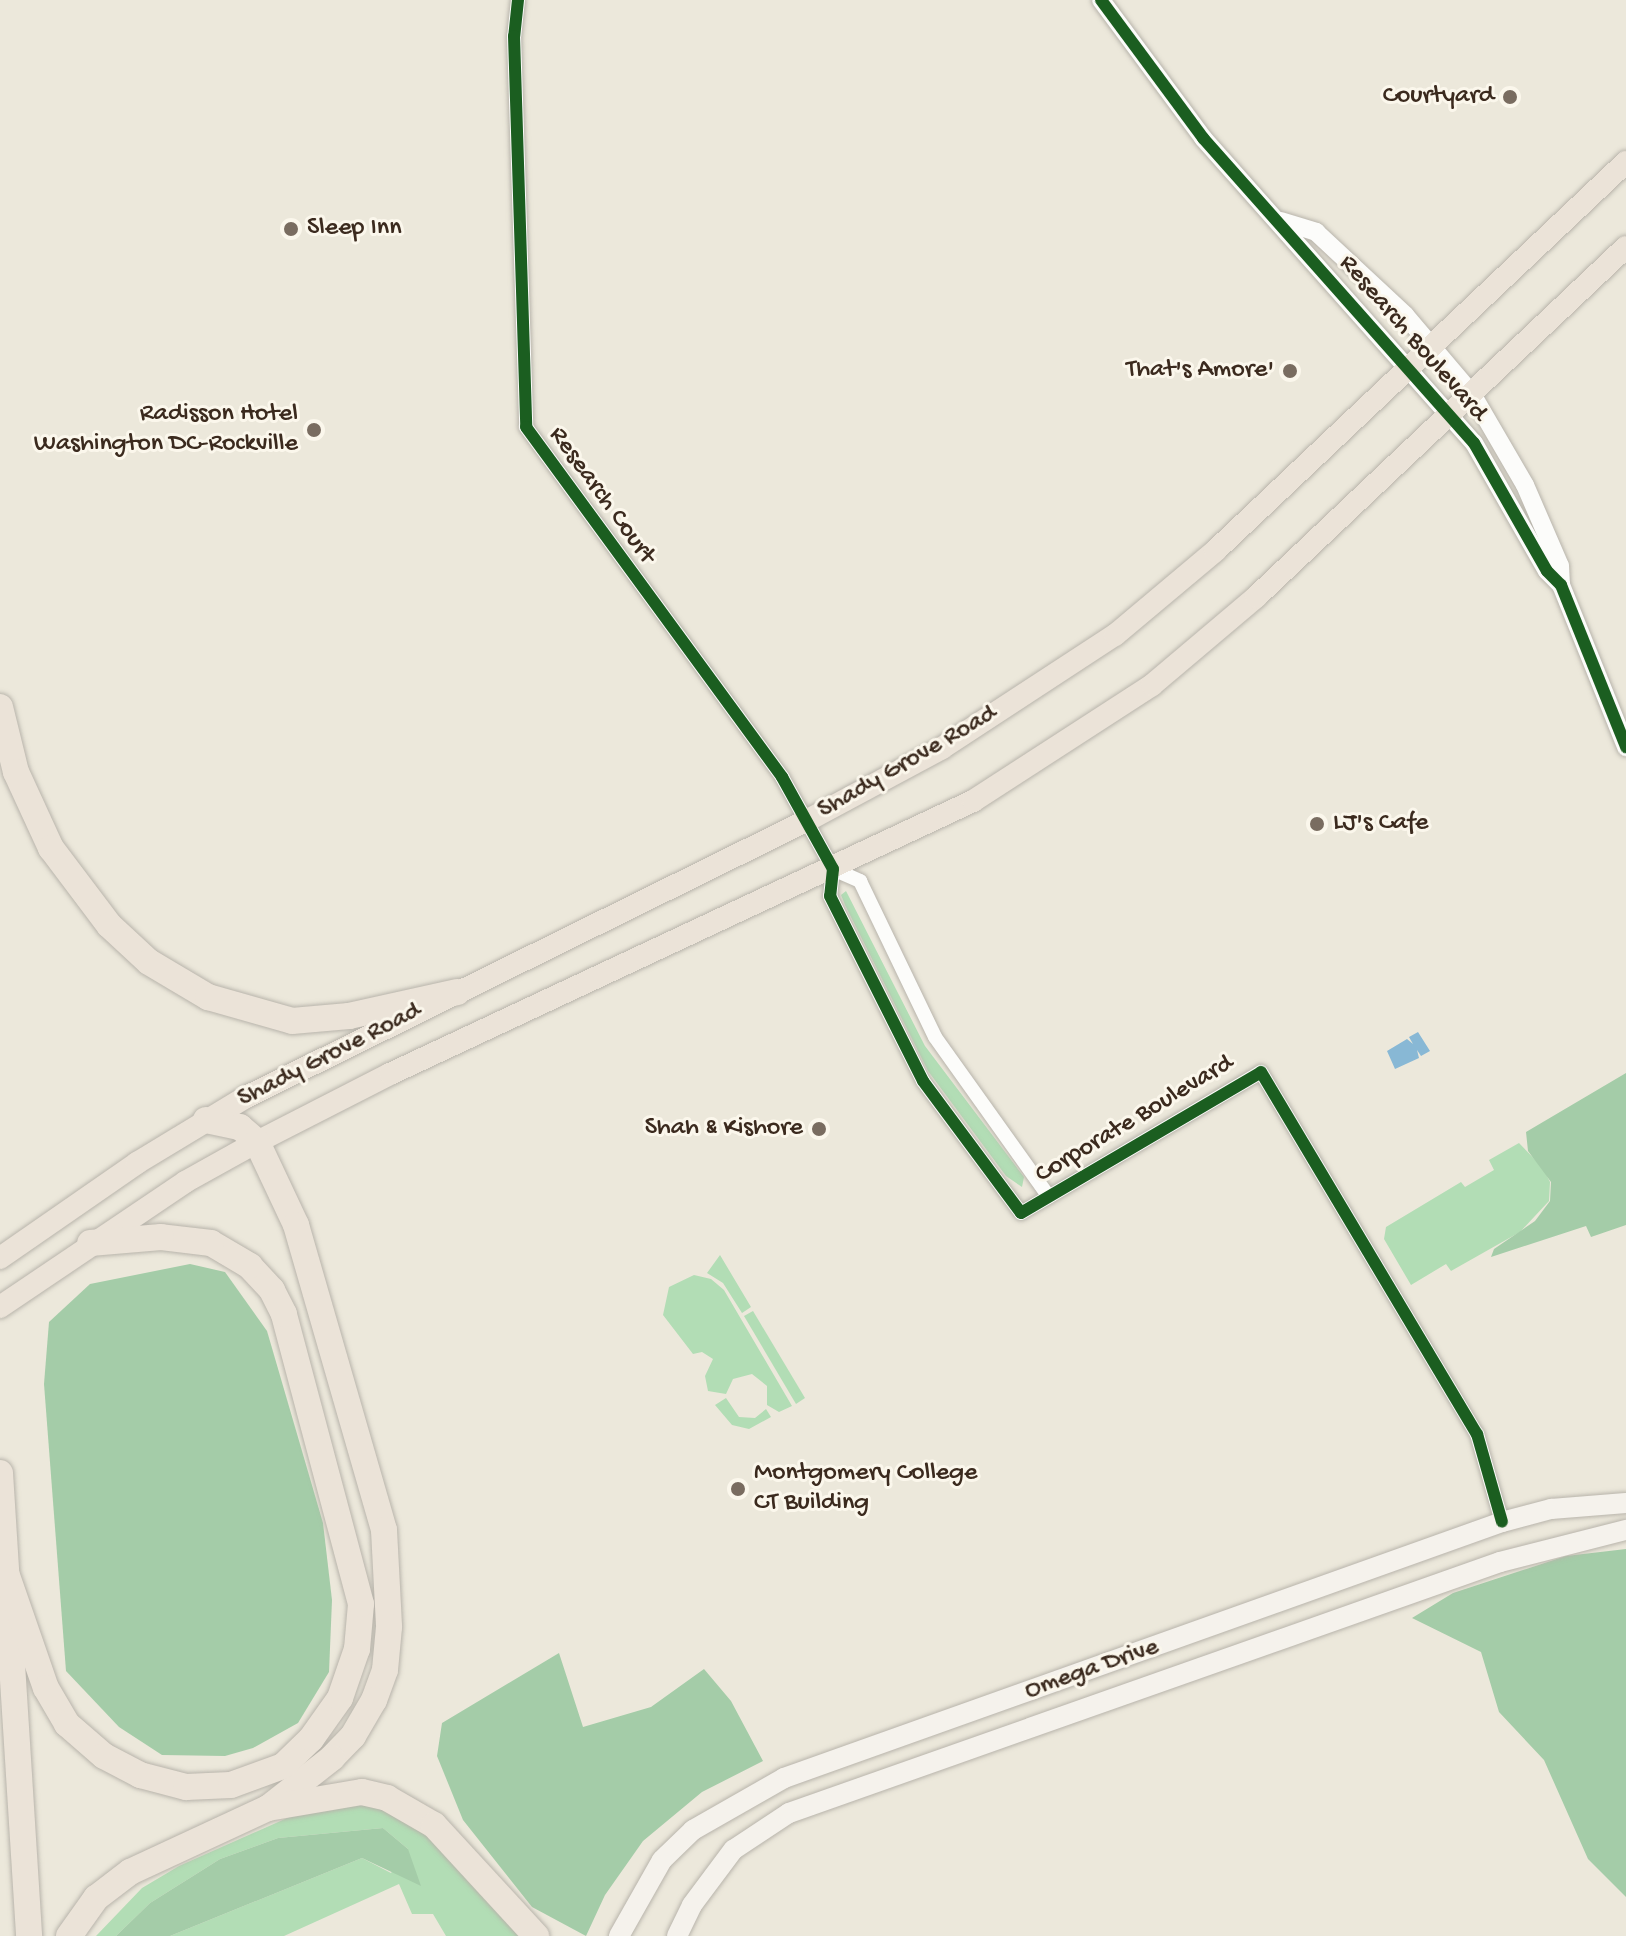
<!DOCTYPE html>
<style>
body{margin:0}
#map{position:relative;width:1626px;height:1936px;overflow:hidden;background:#ece8db;font-family:"Gochi Hand",sans-serif}
div>[style]{position:absolute}
.green>*{inset:0;background:#b2ddb5}
.forest>*{inset:0;background:#a4cca8}
.water>*{inset:0;background:#88b8d5}
.roads{filter:drop-shadow(0 0 2px #b8b4ab) drop-shadow(0 0 2px #b8b4ab)}
.minor>*{height:14px;margin:-7px;padding:0 7px;transform-origin:7px;border-radius:7px;background:#fcfcfa}
.tertiary>*{height:18px;margin:-9px;padding:0 9px;transform-origin:9px;border-radius:9px;background:#fcfcfa}
.secondary>*{height:20px;margin:-10px;padding:0 10px;transform-origin:10px;border-radius:10px;background:#f5f2ec}
.primary>*{height:22px;margin:-11px;padding:0 11px;transform-origin:11px;border-radius:11px;background:#ebe3d8}
.motorway>*{height:26px;margin:-13px;padding:0 13px;transform-origin:13px;border-radius:13px;background:#ebe3d8}
.cycleway>*{height:12px;margin:-6px;padding:0 6px;transform-origin:6px;border-radius:6px;background:#1b5e20}
.dots>*{width:22px;height:22px;translate:-50% -50%;box-sizing:border-box;border:4px solid #fbf7ec;border-radius:50%}
span{translate:-50% -50%;white-space:nowrap;text-align:center;line-height:1.15;-webkit-text-stroke:6px #fbf7ec;paint-order:stroke}
.poi-label{font-size:26px;color:#3b2a1e}
.right{translate:-100% -50%;text-align:right}
.left{translate:0 -50%;text-align:left}
.street-label{font-size:26px;color:#3b2a1e}
</style>
<div id="map">
<div class="green">
<div style="clip-path:polygon(846px 891px,925px 1046px,1024px 1177px,1022px 1187px,1006px 1176px,928px 1071px,845px 905px,841px 895px)"></div>
<div style="clip-path:polygon(1519px 1143px,1543px 1168px,1550px 1182px,1549px 1201px,1520px 1232px,1451px 1271px,1446px 1264px,1411px 1285px,1384px 1239px,1386px 1227px,1461px 1182px,1465px 1187px,1494px 1170px,1489px 1160px)"></div>
<div style="clip-path:polygon(720px 1255px,751px 1307px,742px 1313px,723px 1283px,707px 1273px)"></div>
<div style="clip-path:polygon(694px 1275px,711px 1279px,724px 1290px,792px 1406px,779px 1412px,767px 1405px,767px 1386px,752px 1374px,733px 1379px,726px 1394px,708px 1391px,705px 1376px,713px 1359px,702px 1352px,693px 1354px,663px 1315px,669px 1287px)"></div>
<div style="clip-path:polygon(753px 1311px,805px 1398px,796px 1404px,744px 1316px)"></div>
<div style="clip-path:polygon(726px 1398px,739px 1417px,755px 1418px,766px 1409px,771px 1417px,749px 1429px,732px 1425px,715px 1405px)"></div>
<div style="clip-path:polygon(357px 1804px,382px 1809px,428px 1835px,522px 1936px,446px 1936px,433px 1914px,412px 1914px,399px 1884px,284px 1936px,170px 1936px,362px 1858px,391px 1873px,408px 1849px,383px 1828px,278px 1838px,220px 1859px,150px 1903px,116px 1936px,96px 1936px,142px 1888px,179px 1866px,303px 1811px)"></div>
</div>
<div class="forest">
<div style="clip-path:polygon(1626px 1073px,1626px 1225px,1591px 1237px,1586px 1226px,1491px 1257px,1494px 1249px,1535px 1221px,1550px 1201px,1551px 1182px,1528px 1151px,1526px 1132px)"></div>
<div style="clip-path:polygon(190px 1264px,225px 1272px,267px 1331px,323px 1523px,332px 1600px,329px 1672px,298px 1723px,253px 1748px,225px 1756px,162px 1755px,119px 1727px,66px 1671px,44px 1384px,49px 1322px,90px 1284px)"></div>
<div style="clip-path:polygon(1626px 1549px,1626px 1897px,1588px 1859px,1544px 1760px,1499px 1712px,1481px 1652px,1412px 1618px,1453px 1593px,1566px 1556px)"></div>
<div style="clip-path:polygon(559px 1653px,583px 1727px,651px 1707px,704px 1669px,731px 1701px,763px 1761px,702px 1792px,643px 1841px,605px 1895px,586px 1936px,532px 1907px,463px 1820px,437px 1756px,442px 1723px)"></div>
<div style="clip-path:polygon(383px 1828px,408px 1849px,421px 1886px,362px 1858px,170px 1936px,116px 1936px,150px 1903px,220px 1859px,278px 1838px)"></div>
</div>
<div class="water">
<div style="clip-path:polygon(1418px 1032px,1430px 1051px,1421px 1056px,1417px 1050px,1419px 1058px,1395px 1069px,1387px 1051px,1407px 1039px,1413px 1044px,1409px 1037px)"></div>
</div>
<div class="roads">
<div class="minor">
<div style="left:518px;top:0;width:36px;rotate:96deg"></div>
<div style="left:514px;top:36px;width:391px;rotate:88.2deg"></div>
<div style="left:526px;top:427px;width:434px;rotate:53.8deg"></div>
<div style="left:782px;top:777px;width:105px;rotate:61deg"></div>
<div style="left:833px;top:869px;width:27px;rotate:96deg"></div>
<div style="left:830px;top:896px;width:207px;rotate:63.3deg"></div>
<div style="left:923px;top:1081px;width:164px;rotate:53.4deg"></div>
<div style="left:1021px;top:1213px;width:278px;rotate:-30.4deg"></div>
<div style="left:1261px;top:1072px;width:422px;rotate:59.2deg"></div>
<div style="left:1477px;top:1434px;width:91px;rotate:74.1deg"></div>
<div style="left:833px;top:869px;width:30px;rotate:24deg"></div>
<div style="left:860px;top:881px;width:173px;rotate:64.3deg"></div>
<div style="left:935px;top:1037px;width:196px;rotate:54.5deg"></div>
</div>
<div class="tertiary">
<div style="left:1101px;top:0;width:172px;rotate:53.5deg"></div>
<div style="left:1203px;top:138px;width:408px;rotate:48.4deg"></div>
<div style="left:1474px;top:443px;width:147px;rotate:60.3deg"></div>
<div style="left:1547px;top:571px;width:20px;rotate:45deg"></div>
<div style="left:1561px;top:585px;width:175px;rotate:68.1deg"></div>
<div style="left:1281px;top:221px;width:37px;rotate:17deg"></div>
<div style="left:1316px;top:232px;width:122px;rotate:43deg"></div>
<div style="left:1405px;top:315px;width:104px;rotate:49.7deg"></div>
<div style="left:1472px;top:394px;width:105px;rotate:59.8deg"></div>
<div style="left:1525px;top:485px;width:88px;rotate:66.6deg"></div>
<div style="left:1560px;top:566px;width:19px;rotate:87deg"></div>
</div>
<div class="secondary">
<div style="left:619px;top:1936px;width:87px;rotate:-60.5deg"></div>
<div style="left:662px;top:1860px;width:43px;rotate:-44.1deg"></div>
<div style="left:693px;top:1830px;width:105px;rotate:-29.7deg"></div>
<div style="left:784px;top:1778px;width:762px;rotate:-19.62deg"></div>
<div style="left:1502px;top:1522px;width:51px;rotate:-14.9deg"></div>
<div style="left:1551px;top:1509px;width:75px;rotate:-4.6deg"></div>
<div style="left:677px;top:1936px;width:34px;rotate:-64deg"></div>
<div style="left:692px;top:1905px;width:69px;rotate:-53.3deg"></div>
<div style="left:733px;top:1850px;width:67px;rotate:-33.5deg"></div>
<div style="left:789px;top:1813px;width:754px;rotate:-19.44deg"></div>
<div style="left:1500px;top:1562px;width:130px;rotate:-14.3deg"></div>
</div>
<div class="primary">
<div style="left:0;top:1258px;width:167px;rotate:-34.7deg"></div>
<div style="left:137px;top:1163px;width:127px;rotate:-31.2deg"></div>
<div style="left:246px;top:1097px;width:627px;rotate:-26.24deg"></div>
<div style="left:808px;top:820px;width:152px;rotate:-28.2deg"></div>
<div style="left:942px;top:748px;width:207px;rotate:-33.2deg"></div>
<div style="left:1115px;top:635px;width:131px;rotate:-40deg"></div>
<div style="left:1215px;top:551px;width:566px;rotate:-43.42deg"></div>
<div style="left:0;top:1307px;width:223px;rotate:-34deg"></div>
<div style="left:185px;top:1182px;width:82px;rotate:-29.1deg"></div>
<div style="left:257px;top:1142px;width:149px;rotate:-27.1deg"></div>
<div style="left:390px;top:1074px;width:644px;rotate:-25.09deg"></div>
<div style="left:973px;top:801px;width:213px;rotate:-32.9deg"></div>
<div style="left:1152px;top:685px;width:136px;rotate:-40.2deg"></div>
<div style="left:1256px;top:597px;width:509px;rotate:-43.41deg"></div>
</div>
<div class="motorway">
<div style="left:0;top:707px;width:67px;rotate:76.2deg"></div>
<div style="left:16px;top:772px;width:84px;rotate:65.3deg"></div>
<div style="left:51px;top:848px;width:96px;rotate:53deg"></div>
<div style="left:109px;top:925px;width:54px;rotate:42.8deg"></div>
<div style="left:149px;top:962px;width:69px;rotate:30.7deg"></div>
<div style="left:208px;top:997px;width:87px;rotate:15.9deg"></div>
<div style="left:292px;top:1021px;width:57px;rotate:-5deg"></div>
<div style="left:349px;top:1016px;width:111px;rotate:-12.5deg"></div>
<div style="left:206px;top:1120px;width:35px;rotate:12deg"></div>
<div style="left:240px;top:1127px;width:23px;rotate:41deg"></div>
<div style="left:257px;top:1142px;width:92px;rotate:64.8deg"></div>
<div style="left:296px;top:1225px;width:317px;rotate:73.9deg"></div>
<div style="left:384px;top:1530px;width:97px;rotate:87deg"></div>
<div style="left:389px;top:1627px;width:43px;rotate:95.3deg"></div>
<div style="left:385px;top:1670px;width:32px;rotate:110deg"></div>
<div style="left:374px;top:1700px;width:42px;rotate:120.3deg"></div>
<div style="left:353px;top:1736px;width:30px;rotate:134deg"></div>
<div style="left:332px;top:1758px;width:81px;rotate:142deg"></div>
<div style="left:0;top:1473px;width:464px;rotate:86.4deg"></div>
<div style="left:4px;top:1567px;width:128px;rotate:70.9deg"></div>
<div style="left:46px;top:1688px;width:42px;rotate:59.7deg"></div>
<div style="left:67px;top:1724px;width:49px;rotate:40.9deg"></div>
<div style="left:104px;top:1756px;width:41px;rotate:27.8deg"></div>
<div style="left:140px;top:1775px;width:48px;rotate:14.6deg"></div>
<div style="left:186px;top:1787px;width:45px;rotate:-2.5deg"></div>
<div style="left:231px;top:1785px;width:55px;rotate:-20.1deg"></div>
<div style="left:283px;top:1766px;width:39px;rotate:-44deg"></div>
<div style="left:311px;top:1739px;width:50px;rotate:-54.7deg"></div>
<div style="left:340px;top:1698px;width:52px;rotate:-70.9deg"></div>
<div style="left:357px;top:1649px;width:45px;rotate:-84.9deg"></div>
<div style="left:361px;top:1604px;width:300px;rotate:-104.9deg"></div>
<div style="left:284px;top:1314px;width:27px;rotate:-117deg"></div>
<div style="left:272px;top:1290px;width:33px;rotate:-133deg"></div>
<div style="left:250px;top:1266px;width:45px;rotate:-149.5deg"></div>
<div style="left:211px;top:1243px;width:50px;rotate:-173.2deg"></div>
<div style="left:161px;top:1237px;width:71px;rotate:175.2deg"></div>
<div style="left:69px;top:1936px;width:47px;rotate:-54.6deg"></div>
<div style="left:96px;top:1898px;width:43px;rotate:-37.4deg"></div>
<div style="left:130px;top:1872px;width:152px;rotate:-24.9deg"></div>
<div style="left:268px;top:1808px;width:95px;rotate:-9.7deg"></div>
<div style="left:362px;top:1792px;width:26px;rotate:13deg"></div>
<div style="left:387px;top:1798px;width:54px;rotate:29.9deg"></div>
<div style="left:434px;top:1825px;width:151px;rotate:47.4deg"></div>
</div>
</div>
<div class="cycleway">
<div style="left:518px;top:0;width:36px;rotate:96deg"></div>
<div style="left:514px;top:36px;width:391px;rotate:88.2deg"></div>
<div style="left:526px;top:427px;width:434px;rotate:53.8deg"></div>
<div style="left:782px;top:777px;width:105px;rotate:61deg"></div>
<div style="left:833px;top:869px;width:27px;rotate:96deg"></div>
<div style="left:830px;top:896px;width:207px;rotate:63.3deg"></div>
<div style="left:923px;top:1081px;width:164px;rotate:53.4deg"></div>
<div style="left:1021px;top:1213px;width:278px;rotate:-30.4deg"></div>
<div style="left:1261px;top:1072px;width:422px;rotate:59.2deg"></div>
<div style="left:1477px;top:1434px;width:91px;rotate:74.1deg"></div>
<div style="left:1101px;top:0;width:172px;rotate:53.5deg"></div>
<div style="left:1203px;top:138px;width:408px;rotate:48.4deg"></div>
<div style="left:1474px;top:443px;width:147px;rotate:60.3deg"></div>
<div style="left:1547px;top:571px;width:20px;rotate:45deg"></div>
<div style="left:1561px;top:585px;width:175px;rotate:68.1deg"></div>
</div>
<div class="dots">
<div style="left:1510px;top:97px;background:#796c60"></div>
<div style="left:291px;top:229px;background:#796c60"></div>
<div style="left:1290px;top:371px;background:#796c60"></div>
<div style="left:314px;top:430px;background:#796c60"></div>
<div style="left:1317px;top:824px;background:#796c60"></div>
<div style="left:819px;top:1129px;background:#796c60"></div>
<div style="left:738px;top:1489px;background:#796c60"></div>
</div>
<div class="poi-label">
<span class="right" style="left:1494px;top:97px">Courtyard</span>
<span class="left" style="left:307px;top:229px">Sleep Inn</span>
<span class="right" style="left:1274px;top:371px">That's Amore'</span>
<span class="right" style="left:298px;top:430px">Radisson Hotel<br>Washington DC-Rockville</span>
<span class="left" style="left:1333px;top:824px">LJ's Cafe</span>
<span class="right" style="left:803px;top:1129px">Shah &amp; Kishore</span>
<span class="left" style="left:754px;top:1489px">Montgomery College<br>CT Building</span>
</div>
<div class="street-label">
<span style="left:1412px;top:339px;rotate:49deg">Research Boulevard</span>
<span style="left:601px;top:496px;rotate:54deg">Research Court</span>
<span style="left:908px;top:763px;rotate:-30deg">Shady Grove Road</span>
<span style="left:330px;top:1056px;rotate:-27deg">Shady Grove Road</span>
<span style="left:1135px;top:1120px;rotate:-31deg">Corporate Boulevard</span>
<span style="left:1092px;top:1670px;rotate:-19deg">Omega Drive</span>
</div>
</div>
